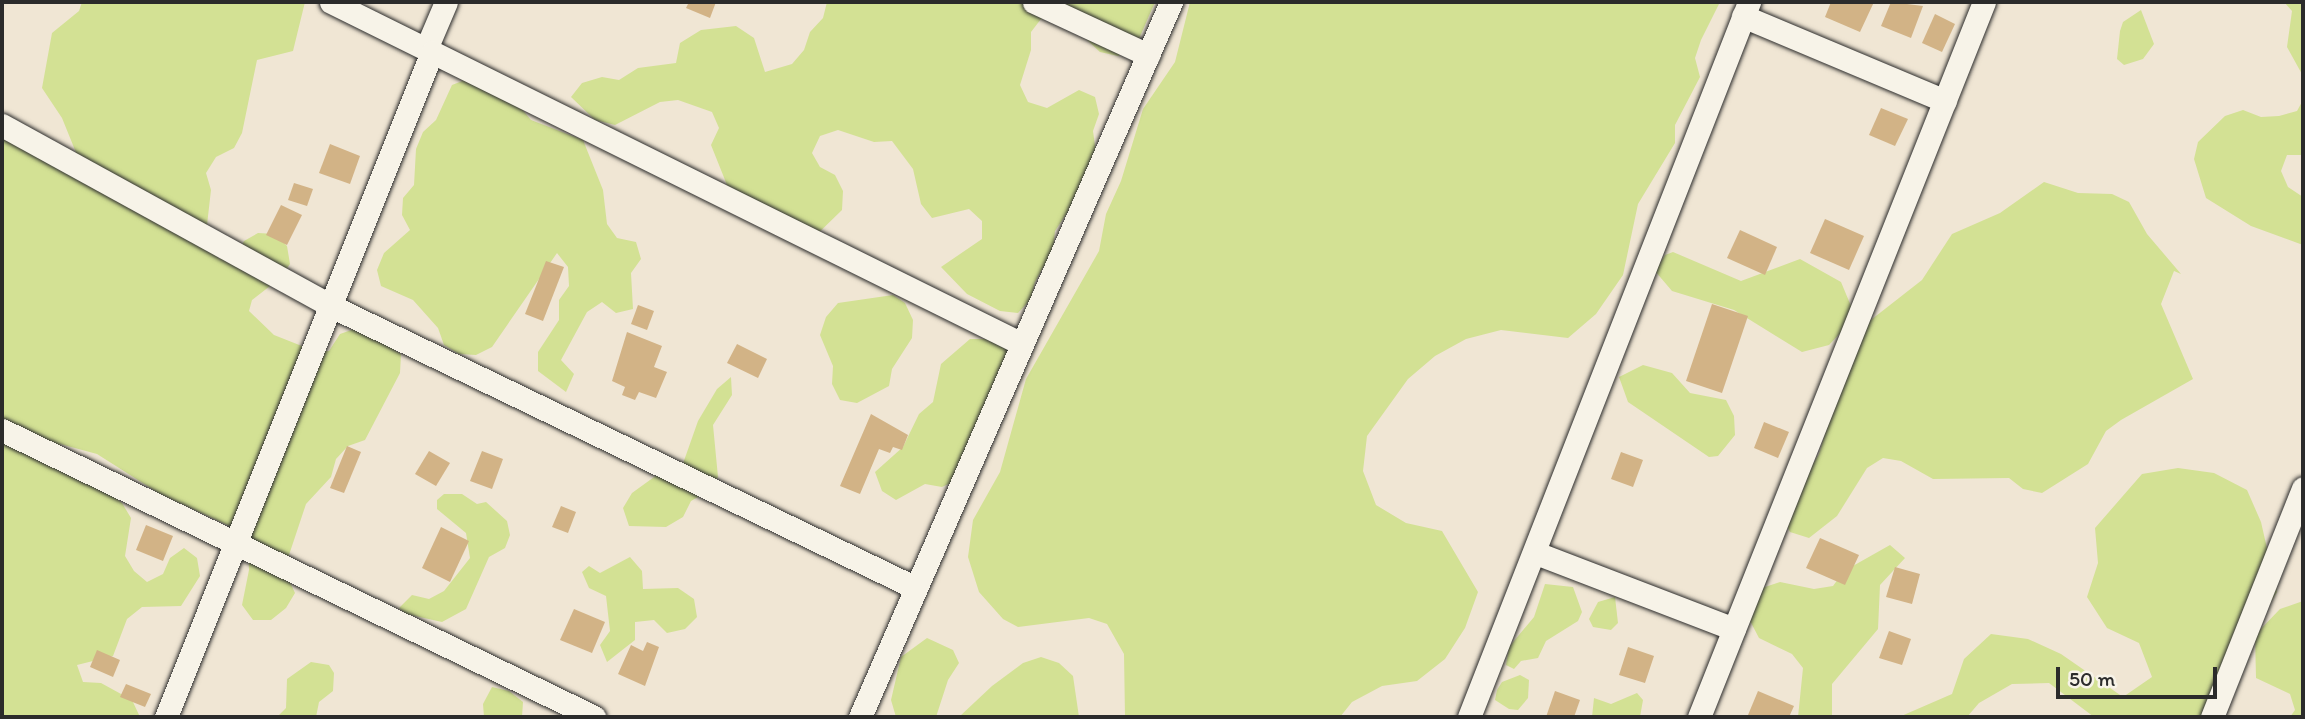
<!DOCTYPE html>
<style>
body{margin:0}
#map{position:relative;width:2305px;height:719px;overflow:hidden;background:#f0e6d4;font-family:Itim,sans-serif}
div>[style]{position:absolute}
.green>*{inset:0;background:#d3e194}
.building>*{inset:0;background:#d2b386}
.roads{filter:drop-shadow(0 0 2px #2b2b2b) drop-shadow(0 0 2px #2b2b2b)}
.minor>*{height:23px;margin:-11.5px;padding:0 11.5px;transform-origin:11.5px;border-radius:11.5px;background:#f7f3e8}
span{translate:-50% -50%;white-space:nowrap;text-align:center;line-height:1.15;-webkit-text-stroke:5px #f7f3e8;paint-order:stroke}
.frame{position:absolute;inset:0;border:4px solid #2b2b2b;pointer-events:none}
.scale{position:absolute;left:2056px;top:667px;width:161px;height:32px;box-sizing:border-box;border:4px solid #2b2b2b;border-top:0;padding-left:9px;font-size:21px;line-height:24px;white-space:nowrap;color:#2b2b2b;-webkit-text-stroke:5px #f7f3e8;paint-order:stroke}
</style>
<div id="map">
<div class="green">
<div style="clip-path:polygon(82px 2px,305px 2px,293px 51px,257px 60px,242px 133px,234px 148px,216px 157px,206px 173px,211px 190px,207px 225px,219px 259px,236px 257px,244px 241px,258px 233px,275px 234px,287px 246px,290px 264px,279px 279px,252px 300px,249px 311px,274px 335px,312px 350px,329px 351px,340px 334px,357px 328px,401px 354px,400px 373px,365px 440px,348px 446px,336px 459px,331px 477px,306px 504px,288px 558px,287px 576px,295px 593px,286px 608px,271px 620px,253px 620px,242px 605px,249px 570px,247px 534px,160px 494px,97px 454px,60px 444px,68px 459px,122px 503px,131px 518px,125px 556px,134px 571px,147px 582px,163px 574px,170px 558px,184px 548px,197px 558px,200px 576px,181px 606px,142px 607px,127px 619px,113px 656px,77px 665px,83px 682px,101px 683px,132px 700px,140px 717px,2px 717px,2px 119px,77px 155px,62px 118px,42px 88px,52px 33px,79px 11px)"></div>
<div style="clip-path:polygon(827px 2px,1155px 2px,1135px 48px,1118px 56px,1100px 52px,1087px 40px,1067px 7px,1041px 19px,1031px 32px,1031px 50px,1020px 85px,1028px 102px,1047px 108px,1079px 90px,1095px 97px,1099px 114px,1093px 131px,1098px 167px,1055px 231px,1053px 250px,1035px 282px,1031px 299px,1018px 313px,1000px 311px,967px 294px,941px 267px,982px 239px,982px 221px,969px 209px,932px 218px,921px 204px,913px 169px,892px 141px,874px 142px,838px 130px,820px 136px,812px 153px,820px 167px,835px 175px,843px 191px,842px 210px,804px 247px,787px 241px,763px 212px,731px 195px,711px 145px,719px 128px,712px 112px,678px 100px,660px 102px,615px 125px,595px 120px,571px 97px,582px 83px,602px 77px,619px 80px,638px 68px,676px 63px,680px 43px,701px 30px,736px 26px,754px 38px,765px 72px,792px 64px,804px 50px,810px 32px,823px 18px)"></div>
<div style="clip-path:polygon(1190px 2px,1720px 2px,1701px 40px,1695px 58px,1700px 77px,1675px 125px,1675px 143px,1638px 204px,1623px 275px,1596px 314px,1568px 338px,1501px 330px,1466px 339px,1435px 356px,1408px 379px,1367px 436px,1363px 471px,1376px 505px,1406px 523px,1442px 531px,1478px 592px,1465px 628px,1445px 659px,1417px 681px,1382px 686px,1352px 702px,1340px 717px,1125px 717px,1124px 654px,1107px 624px,1089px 618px,1018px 627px,1003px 619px,979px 592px,968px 557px,973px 520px,1000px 472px,1026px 379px,1099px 251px,1106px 214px,1121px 181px,1143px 109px,1175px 62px)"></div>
<div style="clip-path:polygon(2284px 2px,2303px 2px,2303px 76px,2287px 47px,2292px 11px)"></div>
<div style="clip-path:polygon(2141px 10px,2154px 44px,2143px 59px,2124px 65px,2117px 59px,2120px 31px,2123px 22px)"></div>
<div style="clip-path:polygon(470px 78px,507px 91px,531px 120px,583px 140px,603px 190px,607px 224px,617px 238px,636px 242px,641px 259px,631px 273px,633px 309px,616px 313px,602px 302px,587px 312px,561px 360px,574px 374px,566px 392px,538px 371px,538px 352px,559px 320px,559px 300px,569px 286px,568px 267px,557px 253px,492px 347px,476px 355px,459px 354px,444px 345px,438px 328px,413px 300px,381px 286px,377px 270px,384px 253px,410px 230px,402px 215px,403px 198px,414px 185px,416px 149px,423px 132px,436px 120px,452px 85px)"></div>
<div style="clip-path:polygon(2303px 100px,2303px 155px,2287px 155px,2281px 171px,2288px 187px,2303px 197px,2303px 245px,2251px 226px,2206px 198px,2194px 159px,2198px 142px,2225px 116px,2243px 110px,2261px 117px,2279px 116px,2297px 111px)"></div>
<div style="clip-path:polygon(2044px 182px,2078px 193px,2112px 194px,2129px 202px,2147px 234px,2181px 274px,2174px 271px,2161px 304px,2193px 379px,2121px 420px,2106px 431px,2088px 464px,2042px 493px,2023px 489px,2009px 478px,1933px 479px,1901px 461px,1883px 458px,1867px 468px,1837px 516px,1809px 538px,1790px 532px,1782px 516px,1819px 454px,1838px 390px,1867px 323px,1922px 280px,1952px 234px,2000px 213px)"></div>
<div style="clip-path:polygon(1673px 252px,1741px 281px,1800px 259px,1841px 282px,1851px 306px,1848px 325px,1829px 345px,1802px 352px,1734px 310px,1672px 291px,1655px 271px,1665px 255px)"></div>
<div style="clip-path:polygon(893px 295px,905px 303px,913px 320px,912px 338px,892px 369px,889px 386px,857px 403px,840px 400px,832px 384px,833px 366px,820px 335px,826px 317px,838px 303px)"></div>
<div style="clip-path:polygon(970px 339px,991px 339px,1008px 347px,1009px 364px,959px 479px,942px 487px,925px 484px,896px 500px,882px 491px,875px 472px,903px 447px,919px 414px,933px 402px,941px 364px)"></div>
<div style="clip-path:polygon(1643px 365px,1672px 373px,1690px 393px,1726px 400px,1734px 416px,1735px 435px,1718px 456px,1709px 457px,1628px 402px,1619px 377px)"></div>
<div style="clip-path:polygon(731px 377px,732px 395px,713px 425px,718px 477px,707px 492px,691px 501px,683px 517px,666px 527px,629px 526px,623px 508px,632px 493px,661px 472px,680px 472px,698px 421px,717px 389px)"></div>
<div style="clip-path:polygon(2178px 468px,2214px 473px,2247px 490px,2261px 522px,2277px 592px,2224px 681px,2219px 717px,2094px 717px,2049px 683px,2012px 684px,1979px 703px,1967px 717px,1899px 717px,1952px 694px,1964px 659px,1991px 634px,2028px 639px,2061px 654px,2123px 697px,2152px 677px,2139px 643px,2107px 628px,2087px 597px,2098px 563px,2095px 528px,2142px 474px)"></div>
<div style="clip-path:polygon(444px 494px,462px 494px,477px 504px,486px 502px,507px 521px,510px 535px,505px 548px,489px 557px,466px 609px,442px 622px,406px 614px,399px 608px,412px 595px,429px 599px,444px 591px,470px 558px,466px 533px,437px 509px,437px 500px)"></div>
<div style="clip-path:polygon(1890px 545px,1905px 558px,1880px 585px,1878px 629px,1832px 684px,1832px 717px,1798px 717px,1803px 668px,1792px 654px,1759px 638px,1748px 617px,1762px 588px,1780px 582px,1814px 589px,1833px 586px,1844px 571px)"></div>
<div style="clip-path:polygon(630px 557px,642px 571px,643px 589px,678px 588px,694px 599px,697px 617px,685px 629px,667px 633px,654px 620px,635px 622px,635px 640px,607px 662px,600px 645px,610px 631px,606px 596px,589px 588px,582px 572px,589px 566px,600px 573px)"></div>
<div style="clip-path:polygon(1545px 584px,1573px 587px,1582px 612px,1578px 621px,1546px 641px,1538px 658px,1521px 661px,1514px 669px,1506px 665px,1509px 647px,1534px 617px)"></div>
<div style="clip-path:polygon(1615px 597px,1618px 623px,1611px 630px,1593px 627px,1589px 619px,1598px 602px)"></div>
<div style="clip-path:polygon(2303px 601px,2303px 717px,2290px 717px,2295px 710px,2290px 694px,2256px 678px,2255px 635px,2280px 609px)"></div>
<div style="clip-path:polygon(927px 638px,953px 650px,959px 663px,948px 680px,936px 717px,896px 717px,891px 700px,901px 657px)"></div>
<div style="clip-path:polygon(1041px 657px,1059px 663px,1073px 676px,1079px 717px,959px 717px,992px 686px,1023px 663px)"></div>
<div style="clip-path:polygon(311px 662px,329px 665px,334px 673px,333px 691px,319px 702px,316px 717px,277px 717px,286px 708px,287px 679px)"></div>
<div style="clip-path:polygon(1520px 675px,1529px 680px,1528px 698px,1518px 710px,1509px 709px,1495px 700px,1497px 690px,1502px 682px)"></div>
<div style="clip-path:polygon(492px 687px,509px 691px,523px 702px,522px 717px,484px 717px,483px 704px)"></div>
<div style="clip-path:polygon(1637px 693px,1643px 700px,1640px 717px,1592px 717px,1594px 698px,1611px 704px)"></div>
</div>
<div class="building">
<div style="clip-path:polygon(689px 2px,716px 2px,710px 18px,686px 8px)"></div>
<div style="clip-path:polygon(1831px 2px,1874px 2px,1860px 32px,1825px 17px)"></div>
<div style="clip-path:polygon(1891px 2px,1923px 6px,1911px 38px,1881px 26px)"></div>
<div style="clip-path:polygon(1935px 14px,1955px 24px,1942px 52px,1922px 43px)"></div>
<div style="clip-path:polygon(1881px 108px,1908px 119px,1895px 146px,1869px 135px)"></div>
<div style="clip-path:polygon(330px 144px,360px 156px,350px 184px,319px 173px)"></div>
<div style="clip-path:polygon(294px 183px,313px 189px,307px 206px,288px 200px)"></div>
<div style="clip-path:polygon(281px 205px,302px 215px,287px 245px,266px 235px)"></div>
<div style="clip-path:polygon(1825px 219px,1864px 236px,1849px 270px,1810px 253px)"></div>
<div style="clip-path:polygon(1740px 230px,1777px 247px,1765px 275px,1727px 258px)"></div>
<div style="clip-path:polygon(546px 261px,564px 267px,543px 321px,525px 314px)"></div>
<div style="clip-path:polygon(1712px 304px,1748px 316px,1722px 393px,1686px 381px)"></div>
<div style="clip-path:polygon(638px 305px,654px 311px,647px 330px,631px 324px)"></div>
<div style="clip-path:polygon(627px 332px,662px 346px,654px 367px,667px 372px,656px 398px,639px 392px,635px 400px,622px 395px,625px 387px,612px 381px)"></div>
<div style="clip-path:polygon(737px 344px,767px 359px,758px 378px,727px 363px)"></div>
<div style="clip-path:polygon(871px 414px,908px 435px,902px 450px,893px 447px,890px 453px,879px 449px,860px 494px,840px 486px)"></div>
<div style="clip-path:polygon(1764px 422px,1789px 432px,1778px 458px,1754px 448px)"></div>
<div style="clip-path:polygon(347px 446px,361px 452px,344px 493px,330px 488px)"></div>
<div style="clip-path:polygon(429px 451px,450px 463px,436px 486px,415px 474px)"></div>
<div style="clip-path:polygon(482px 451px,503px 459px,492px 489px,470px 481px)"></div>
<div style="clip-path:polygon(1621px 452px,1643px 460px,1633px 487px,1611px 479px)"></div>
<div style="clip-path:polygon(561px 506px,576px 512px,568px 533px,552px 527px)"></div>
<div style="clip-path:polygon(146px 525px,173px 536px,163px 561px,136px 550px)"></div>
<div style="clip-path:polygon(441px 527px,469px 541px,450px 582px,422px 568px)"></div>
<div style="clip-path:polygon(1820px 538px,1859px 555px,1845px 585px,1806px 568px)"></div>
<div style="clip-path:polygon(1895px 567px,1920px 574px,1912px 604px,1886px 597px)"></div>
<div style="clip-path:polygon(574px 609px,605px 622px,592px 653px,560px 640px)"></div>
<div style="clip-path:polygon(1889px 631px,1911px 639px,1902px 665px,1879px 658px)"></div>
<div style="clip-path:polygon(647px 642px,659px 647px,645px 686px,618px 674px,631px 645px,643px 651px)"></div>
<div style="clip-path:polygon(1628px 647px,1654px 656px,1645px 683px,1619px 675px)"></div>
<div style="clip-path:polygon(97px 650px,120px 660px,113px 677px,90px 667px)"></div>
<div style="clip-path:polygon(126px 684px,151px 694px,145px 707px,120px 697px)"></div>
<div style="clip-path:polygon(1555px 691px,1580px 700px,1574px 717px,1546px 717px)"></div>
<div style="clip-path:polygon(1758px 691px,1794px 706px,1789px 717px,1748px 715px)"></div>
</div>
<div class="roads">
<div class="minor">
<div style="left:331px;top:2px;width:771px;rotate:26.33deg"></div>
<div style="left:1034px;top:2px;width:126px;rotate:24.9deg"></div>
<div style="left:1743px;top:16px;width:219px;rotate:22.8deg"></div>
<div style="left:426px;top:49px;width:51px;rotate:-66.9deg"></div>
<div style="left:2px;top:125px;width:376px;rotate:28.8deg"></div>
<div style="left:331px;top:306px;width:649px;rotate:25.74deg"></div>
<div style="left:2px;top:430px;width:658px;rotate:25.86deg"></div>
<div style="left:1536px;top:553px;width:212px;rotate:21deg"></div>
<div style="left:166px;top:717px;width:716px;rotate:-68.2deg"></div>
<div style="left:860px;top:717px;width:780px;rotate:-66.49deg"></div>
<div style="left:1469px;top:717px;width:768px;rotate:-68.61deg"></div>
<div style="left:1699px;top:717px;width:770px;rotate:-68.27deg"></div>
<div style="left:2212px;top:717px;width:246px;rotate:-68.3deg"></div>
</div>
</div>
<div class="frame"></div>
<div class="scale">50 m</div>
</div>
